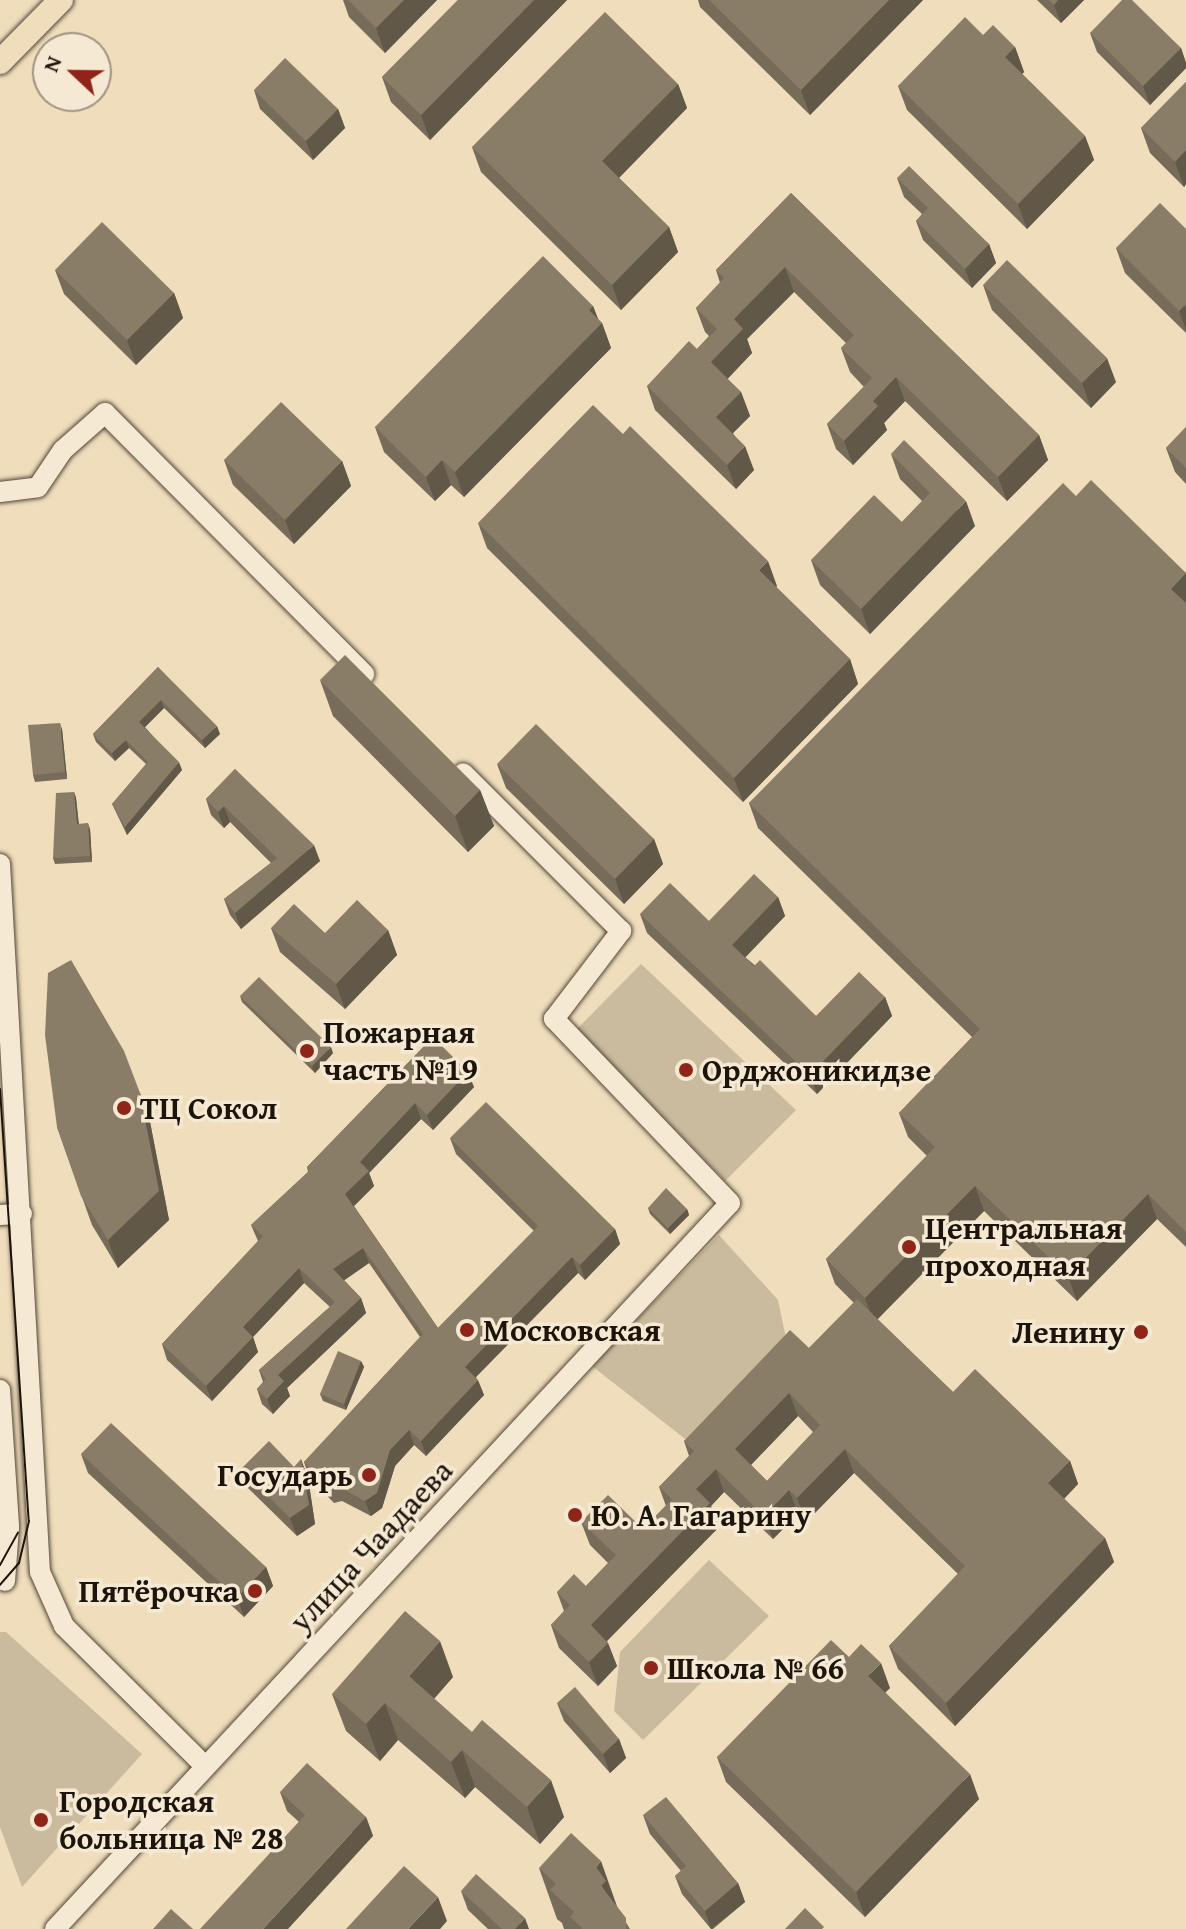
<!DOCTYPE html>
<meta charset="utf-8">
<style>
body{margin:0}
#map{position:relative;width:1186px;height:1929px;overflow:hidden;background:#efddbc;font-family:"Gentium Book Plus",serif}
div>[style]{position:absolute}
.green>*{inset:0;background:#cbbb9e}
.roads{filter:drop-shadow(0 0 2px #524737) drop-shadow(0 0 2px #524737)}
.minor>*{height:20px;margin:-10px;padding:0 10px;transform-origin:10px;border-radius:10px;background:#f5e9d3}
.major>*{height:24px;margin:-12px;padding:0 12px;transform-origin:12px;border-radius:12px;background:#efddbc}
.tram>*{height:2px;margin:-1px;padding:0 1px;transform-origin:1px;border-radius:1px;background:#1d150b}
.wall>*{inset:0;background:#776c59}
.shaded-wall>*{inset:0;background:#615848}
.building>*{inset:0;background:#8a7d67}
.dots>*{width:22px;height:22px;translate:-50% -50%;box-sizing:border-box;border:4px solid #f5e9d3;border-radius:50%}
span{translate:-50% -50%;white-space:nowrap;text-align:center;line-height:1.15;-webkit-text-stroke:7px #f5e9d3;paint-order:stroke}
.poi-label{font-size:32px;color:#1d150b;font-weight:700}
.left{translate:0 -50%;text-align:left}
.right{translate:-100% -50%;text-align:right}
.street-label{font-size:32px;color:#1d150b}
.north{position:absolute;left:32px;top:32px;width:80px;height:80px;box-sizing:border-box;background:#f5e9d3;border:2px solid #9f9483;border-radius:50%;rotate:292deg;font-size:22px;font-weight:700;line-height:32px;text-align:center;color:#1d150b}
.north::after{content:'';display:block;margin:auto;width:28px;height:36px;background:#8f2418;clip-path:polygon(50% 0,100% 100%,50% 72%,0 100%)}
</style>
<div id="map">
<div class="green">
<div style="clip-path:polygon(641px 964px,796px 1110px,725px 1181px,577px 1029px)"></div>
<div style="clip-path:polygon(719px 1235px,778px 1300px,787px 1343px,689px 1442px,592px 1366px)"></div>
<div style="clip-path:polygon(709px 1560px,769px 1616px,643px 1740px,614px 1711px,620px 1652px)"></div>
<div style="clip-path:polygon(0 1632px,6px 1632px,142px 1754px,22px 1887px,0 1827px)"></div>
</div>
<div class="roads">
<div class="minor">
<div style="left:0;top:492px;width:38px;rotate:-7deg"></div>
<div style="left:38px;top:487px;width:45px;rotate:-56deg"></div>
<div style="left:63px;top:450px;width:56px;rotate:-41.4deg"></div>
<div style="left:105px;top:413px;width:368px;rotate:45.2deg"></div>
<div style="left:0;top:864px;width:709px;rotate:86.77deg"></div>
<div style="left:40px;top:1572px;width:59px;rotate:66deg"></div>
<div style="left:64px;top:1626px;width:199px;rotate:44.8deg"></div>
<div style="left:0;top:1215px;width:22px;rotate:-3deg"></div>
<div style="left:0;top:1390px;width:137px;rotate:86.2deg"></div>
<div style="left:9px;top:1527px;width:54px;rotate:94.2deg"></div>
<div style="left:55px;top:1929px;width:991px;rotate:-47.08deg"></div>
<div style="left:730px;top:1203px;width:255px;rotate:-133.7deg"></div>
<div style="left:554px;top:1019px;width:111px;rotate:-52.7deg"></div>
<div style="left:621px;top:931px;width:223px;rotate:-135deg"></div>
</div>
<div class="major">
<div style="left:0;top:62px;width:87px;rotate:-45.5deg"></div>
</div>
</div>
<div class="tram">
<div style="left:0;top:1089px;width:433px;rotate:86.2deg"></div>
<div style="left:29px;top:1521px;width:43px;rotate:103.4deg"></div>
<div style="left:19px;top:1563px;width:29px;rotate:131deg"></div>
<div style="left:0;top:1565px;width:37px;rotate:-61deg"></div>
</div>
<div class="wall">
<div style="clip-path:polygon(343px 0,437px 0,385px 53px,349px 17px)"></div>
<div style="clip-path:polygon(458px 0,567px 0,430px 140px,391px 102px,382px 77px)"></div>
<div style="clip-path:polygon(698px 0,923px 0,810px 115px,700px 7px)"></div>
<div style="clip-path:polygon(1037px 0,1084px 0,1061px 23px)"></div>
<div style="clip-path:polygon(1090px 33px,1181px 48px,1186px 63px,1186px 68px,1150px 105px,1097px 52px)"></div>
<div style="clip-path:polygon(983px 35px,1015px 47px,1024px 72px,1022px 74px,1085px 136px,1094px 160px,1027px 229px,907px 110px,898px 86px)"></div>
<div style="clip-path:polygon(1186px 82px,1186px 184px,1184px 187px,1150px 153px,1141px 128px)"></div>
<div style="clip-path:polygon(678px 84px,687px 108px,619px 178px,669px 227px,678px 252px,621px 310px,481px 172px,472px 147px)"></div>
<div style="clip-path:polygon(254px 90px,338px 109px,345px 128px,313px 160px,260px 109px)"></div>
<div style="clip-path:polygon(897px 178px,989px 244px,996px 263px,972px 288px,923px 240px,916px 221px,922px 214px,904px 197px)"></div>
<div style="clip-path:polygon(791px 193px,1039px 435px,1048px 460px,1007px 501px,905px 401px,884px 423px,887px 430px,853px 465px,836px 449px,827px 424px,864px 387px,850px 372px,841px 348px,846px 343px,794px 292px,747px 339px,752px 353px,727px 379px,741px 392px,750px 416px,733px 433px,754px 470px,736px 489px,655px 410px,647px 386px,697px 349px,709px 336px,705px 332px,696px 308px,720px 283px,716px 270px)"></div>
<div style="clip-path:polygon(1186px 229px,1186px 333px,1125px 273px,1116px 248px)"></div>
<div style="clip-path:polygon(55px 270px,174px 293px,183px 318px,136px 365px,64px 294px)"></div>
<div style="clip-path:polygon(983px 285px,1116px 382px,1091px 408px,992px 310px)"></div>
<div style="clip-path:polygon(593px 306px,598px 319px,602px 323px,611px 348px,464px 497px,451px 485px,435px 501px,384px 452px,375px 427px)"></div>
<div style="clip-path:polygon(1186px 427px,1186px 484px,1175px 472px,1166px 448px)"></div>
<div style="clip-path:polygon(891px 454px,975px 526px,870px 634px,820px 585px,811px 560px,902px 522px,922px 501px,900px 479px)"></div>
<div style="clip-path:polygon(224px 460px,342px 461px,351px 486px,294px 544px,233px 485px)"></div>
<div style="clip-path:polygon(evenodd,1076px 496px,1186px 573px,1186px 1247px,1157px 1219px,1077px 1301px,984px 1211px,877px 1319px,953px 1392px,1070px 1461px,1078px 1484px,1064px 1499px,1105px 1538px,1114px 1562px,955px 1726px,898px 1669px,889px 1646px,958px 1574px,854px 1473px,806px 1522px,798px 1514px,773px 1539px,724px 1492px,711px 1506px,719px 1527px,607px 1641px,617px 1666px,598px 1686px,559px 1648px,551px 1625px,564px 1611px,557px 1592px,586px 1586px,608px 1563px,590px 1545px,581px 1522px,643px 1529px,666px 1506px,659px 1487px,689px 1456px,684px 1441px,809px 1348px,854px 1303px,835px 1284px,826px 1259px,927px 1156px,908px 1137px,899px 1113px,972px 1037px,758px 828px,749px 803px,1076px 496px,798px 1416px,813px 1432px,767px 1481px,751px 1465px,798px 1416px)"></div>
<div style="clip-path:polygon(478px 523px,777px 586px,776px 587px,850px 659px,858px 684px,743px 802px,487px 548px)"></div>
<div style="clip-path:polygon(158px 667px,220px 734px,205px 748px,164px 708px,145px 727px,182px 770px,127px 835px,112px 804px,146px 764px,129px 748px,115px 761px,96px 742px,93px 734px)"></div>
<div style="clip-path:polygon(320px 680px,480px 790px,494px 826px,468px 852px,333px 716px)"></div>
<div style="clip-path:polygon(62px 729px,67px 779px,35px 782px,33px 775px)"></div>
<div style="clip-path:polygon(497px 764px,654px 839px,663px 864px,624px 904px,506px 788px)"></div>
<div style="clip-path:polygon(235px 769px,320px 861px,241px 929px,230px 915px,224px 899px,271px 863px,230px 822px,224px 828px,211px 815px,206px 799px)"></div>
<div style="clip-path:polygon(74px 792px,76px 798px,79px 824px,90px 829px,92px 862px,55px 864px,53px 858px)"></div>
<div style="clip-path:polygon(778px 897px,785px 916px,745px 957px,816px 1016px,885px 997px,892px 1016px,817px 1094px,647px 933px,640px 914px,709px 921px)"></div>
<div style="clip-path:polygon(271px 928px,325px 933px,388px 930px,397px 955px,345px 1009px,280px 952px)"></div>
<div style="clip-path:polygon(240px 996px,333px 1053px,315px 1073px,242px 1002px)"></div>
<div style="clip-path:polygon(433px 1037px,474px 1087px,433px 1130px,421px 1119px,369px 1173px,374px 1186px,354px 1206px,438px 1328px,534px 1231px,456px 1154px,450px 1138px,615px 1229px,620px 1244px,585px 1280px,578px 1273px,476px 1377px,484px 1395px,426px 1456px,414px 1445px,395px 1466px,382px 1508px,371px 1516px,342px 1501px,334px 1503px,309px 1477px,304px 1462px,420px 1337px,369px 1263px,344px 1280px,361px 1298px,366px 1313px,287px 1388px,290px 1396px,273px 1414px,262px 1404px,257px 1389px,263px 1382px,259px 1370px,330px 1307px,304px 1283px,253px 1337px,258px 1352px,212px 1401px,167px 1360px,162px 1344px,258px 1241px,251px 1225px,308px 1172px,307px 1167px)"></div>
<div style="clip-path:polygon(150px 1122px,169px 1220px,118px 1268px,92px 1225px,57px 1127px)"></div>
<div style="clip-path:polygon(648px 1208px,687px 1209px,689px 1215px,670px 1234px,650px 1214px)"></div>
<div style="clip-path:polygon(361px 1361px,364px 1367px,346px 1410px,323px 1401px,320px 1394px)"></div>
<div style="clip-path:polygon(81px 1454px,266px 1567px,273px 1586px,244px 1617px,88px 1473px)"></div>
<div style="clip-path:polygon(294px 1467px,308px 1478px,315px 1524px,297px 1536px,248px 1488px,241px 1469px)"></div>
<div style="clip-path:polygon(849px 1657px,890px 1688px,885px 1692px,979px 1799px,865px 1917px,726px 1782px,717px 1757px)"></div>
<div style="clip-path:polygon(453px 1677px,434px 1699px,564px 1817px,540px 1844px,475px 1787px,465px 1798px,398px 1740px,380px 1761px,346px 1731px,332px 1694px)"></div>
<div style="clip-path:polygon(557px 1703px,619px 1739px,626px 1758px,610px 1773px,564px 1721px)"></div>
<div style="clip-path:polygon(280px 1792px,366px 1817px,373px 1836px,299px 1822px,287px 1811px)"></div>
<div style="clip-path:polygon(643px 1815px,738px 1883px,745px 1902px,713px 1929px,711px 1929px,682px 1894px,675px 1876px,681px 1871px,650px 1834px)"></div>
<div style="clip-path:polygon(539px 1868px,618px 1909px,630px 1929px,564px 1929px,562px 1923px,557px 1919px)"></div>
<div style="clip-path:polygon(461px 1891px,529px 1929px,488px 1929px,468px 1910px)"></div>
</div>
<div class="shaded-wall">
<div style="clip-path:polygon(404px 0,437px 0,385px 53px,376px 28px)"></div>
<div style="clip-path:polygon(534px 0,567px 0,430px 140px,421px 115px)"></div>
<div style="clip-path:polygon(889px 0,923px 0,810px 115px,801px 90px)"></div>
<div style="clip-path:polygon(1058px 0,1084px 0,1061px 23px,1054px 5px)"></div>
<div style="clip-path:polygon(1015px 47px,1024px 72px,1014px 82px,1005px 57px)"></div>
<div style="clip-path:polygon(1181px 48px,1186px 63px,1186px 68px,1150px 105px,1143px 86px)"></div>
<div style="clip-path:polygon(678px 84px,687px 108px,611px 186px,602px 161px)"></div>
<div style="clip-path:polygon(338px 109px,345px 128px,313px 160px,306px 141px)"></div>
<div style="clip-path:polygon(1085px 136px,1094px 160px,1027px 229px,1018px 204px)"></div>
<div style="clip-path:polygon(1186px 150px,1186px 184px,1184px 187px,1175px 162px)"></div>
<div style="clip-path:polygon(669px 227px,678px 252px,621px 310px,612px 285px)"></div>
<div style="clip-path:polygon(989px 244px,996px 263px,972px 288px,965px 269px)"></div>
<div style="clip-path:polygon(785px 267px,794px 292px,747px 339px,752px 353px,720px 387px,711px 362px,734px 319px)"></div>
<div style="clip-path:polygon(174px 293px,183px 318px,136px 365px,127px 340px)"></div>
<div style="clip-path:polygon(1185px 305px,1186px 309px,1186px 330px,1179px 311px)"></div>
<div style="clip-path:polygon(593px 306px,600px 324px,602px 323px,611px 348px,464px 497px,455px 472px)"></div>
<div style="clip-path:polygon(1107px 358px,1116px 382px,1091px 408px,1082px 383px)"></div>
<div style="clip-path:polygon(896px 377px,905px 401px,884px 423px,887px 430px,853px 465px,844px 441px,873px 401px)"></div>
<div style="clip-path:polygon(741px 392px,750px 416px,725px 441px,716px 417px)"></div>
<div style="clip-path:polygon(1039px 435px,1048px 460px,1007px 501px,998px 477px)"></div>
<div style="clip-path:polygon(745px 446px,754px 470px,736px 489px,727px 465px)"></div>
<div style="clip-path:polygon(442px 460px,451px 485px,435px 501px,426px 477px)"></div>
<div style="clip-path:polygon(342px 461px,351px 486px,294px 544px,285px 520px)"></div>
<div style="clip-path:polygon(966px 501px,975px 526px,870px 634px,861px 609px)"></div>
<div style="clip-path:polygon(768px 561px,777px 586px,768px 595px,759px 570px)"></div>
<div style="clip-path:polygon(1186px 573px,1186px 607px,1171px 589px)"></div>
<div style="clip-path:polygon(850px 659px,858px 684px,743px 802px,734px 778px)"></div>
<div style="clip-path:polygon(161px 700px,164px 708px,142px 730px,139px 722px)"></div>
<div style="clip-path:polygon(60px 723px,62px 729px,67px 779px,65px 772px)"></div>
<div style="clip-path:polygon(217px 726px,220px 734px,205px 748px,202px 740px)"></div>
<div style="clip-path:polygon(126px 740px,129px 748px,115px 761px,112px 753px)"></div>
<div style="clip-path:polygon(179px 762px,182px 770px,127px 835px,125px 827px)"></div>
<div style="clip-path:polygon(480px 790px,494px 826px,468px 852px,455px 816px)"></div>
<div style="clip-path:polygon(74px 792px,76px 798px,79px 830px,77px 824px)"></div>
<div style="clip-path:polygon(224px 806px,230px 822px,224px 828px,218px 812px)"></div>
<div style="clip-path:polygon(88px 823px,90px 829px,92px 862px,90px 856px)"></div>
<div style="clip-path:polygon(654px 839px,663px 864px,624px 904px,615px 879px)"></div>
<div style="clip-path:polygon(314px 845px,320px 861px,241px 929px,235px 913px)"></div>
<div style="clip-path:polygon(778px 897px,785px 916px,739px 964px,732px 945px)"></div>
<div style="clip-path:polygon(388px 930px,397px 955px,345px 1009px,336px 984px)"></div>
<div style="clip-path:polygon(885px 997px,892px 1016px,817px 1094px,810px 1075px)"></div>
<div style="clip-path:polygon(331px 1047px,333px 1053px,315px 1073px,312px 1066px)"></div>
<div style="clip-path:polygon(468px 1072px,474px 1087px,433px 1130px,427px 1115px)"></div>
<div style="clip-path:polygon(140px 1093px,150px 1122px,169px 1220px,118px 1268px,108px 1240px)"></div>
<div style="clip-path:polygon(415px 1103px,421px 1119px,369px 1173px,374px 1186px,351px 1209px,345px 1194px,360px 1162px)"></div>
<div style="clip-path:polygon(975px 1186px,984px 1211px,874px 1323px,865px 1298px)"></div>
<div style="clip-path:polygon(1148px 1194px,1157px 1219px,1077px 1301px,1068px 1276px)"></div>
<div style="clip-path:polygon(687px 1209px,689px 1215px,670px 1234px,668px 1228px)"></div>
<div style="clip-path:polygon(615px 1229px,620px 1244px,585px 1280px,580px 1265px)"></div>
<div style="clip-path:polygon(363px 1248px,369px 1263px,339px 1284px,333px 1269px)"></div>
<div style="clip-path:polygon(572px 1257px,578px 1273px,471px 1382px,465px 1367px)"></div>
<div style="clip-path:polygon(299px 1268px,304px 1283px,253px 1337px,258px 1352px,212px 1401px,206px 1386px,243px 1327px)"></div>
<div style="clip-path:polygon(361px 1298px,366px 1313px,287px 1388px,290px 1396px,273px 1414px,267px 1399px,278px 1375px)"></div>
<div style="clip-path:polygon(361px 1361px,364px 1367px,346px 1410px,344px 1404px)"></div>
<div style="clip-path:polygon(478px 1380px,484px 1395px,426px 1456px,421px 1441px)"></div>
<div style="clip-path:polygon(789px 1393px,798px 1416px,743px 1473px,735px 1449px)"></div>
<div style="clip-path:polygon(409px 1430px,414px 1445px,395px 1466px,382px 1508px,371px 1516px,365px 1501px,390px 1450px)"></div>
<div style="clip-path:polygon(845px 1449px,854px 1473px,806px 1522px,797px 1498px)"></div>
<div style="clip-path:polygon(301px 1459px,308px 1478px,315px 1524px,297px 1536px,290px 1518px)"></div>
<div style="clip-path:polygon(1070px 1461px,1078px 1484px,1056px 1507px,1048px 1483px)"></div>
<div style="clip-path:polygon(716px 1469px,724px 1492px,711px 1506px,719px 1527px,599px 1649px,591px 1625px,696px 1489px)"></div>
<div style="clip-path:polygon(789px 1490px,798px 1514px,773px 1539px,764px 1516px)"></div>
<div style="clip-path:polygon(1105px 1538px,1114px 1562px,955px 1726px,946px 1703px)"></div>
<div style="clip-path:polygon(266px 1567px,273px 1586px,244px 1617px,237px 1598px)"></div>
<div style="clip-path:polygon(440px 1641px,453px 1677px,422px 1712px,409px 1676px)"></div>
<div style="clip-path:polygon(608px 1643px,617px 1666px,598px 1686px,589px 1662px)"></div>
<div style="clip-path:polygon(881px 1663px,890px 1688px,877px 1701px,868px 1676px)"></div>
<div style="clip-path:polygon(385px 1703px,398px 1740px,380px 1761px,366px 1724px)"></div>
<div style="clip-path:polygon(619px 1739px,626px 1758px,610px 1773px,603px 1754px)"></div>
<div style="clip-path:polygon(462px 1750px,475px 1787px,465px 1798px,451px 1762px)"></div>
<div style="clip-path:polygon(970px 1774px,979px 1799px,865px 1917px,856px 1892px)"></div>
<div style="clip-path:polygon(551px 1780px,564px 1817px,540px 1844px,527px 1807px)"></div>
<div style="clip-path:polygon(366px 1817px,373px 1836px,288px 1929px,263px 1929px)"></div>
<div style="clip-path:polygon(601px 1861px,619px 1912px,601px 1886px,596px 1867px)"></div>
<div style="clip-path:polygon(738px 1883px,745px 1902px,711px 1929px,705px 1911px)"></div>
<div style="clip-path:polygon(438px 1897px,447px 1921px,440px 1929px,408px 1929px)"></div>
<div style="clip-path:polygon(525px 1918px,529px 1929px,515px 1929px)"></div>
</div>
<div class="building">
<div style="clip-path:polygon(348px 0,404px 0,376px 28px)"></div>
<div style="clip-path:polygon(458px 0,534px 0,421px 115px,382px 77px)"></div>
<div style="clip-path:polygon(709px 0,889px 0,801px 90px)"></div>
<div style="clip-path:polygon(1049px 0,1058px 0,1054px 5px)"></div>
<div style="clip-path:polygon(1122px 0,1132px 0,1181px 48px,1143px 86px,1090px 33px)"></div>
<div style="clip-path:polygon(605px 12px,678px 84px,602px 161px,669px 227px,612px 285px,472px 147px)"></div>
<div style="clip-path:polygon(965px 17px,983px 35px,993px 25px,1015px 47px,1005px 57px,1085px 136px,1018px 204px,898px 86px)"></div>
<div style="clip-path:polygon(285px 58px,338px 109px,306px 141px,254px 90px)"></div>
<div style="clip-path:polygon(1186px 82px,1186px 150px,1175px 162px,1141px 128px)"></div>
<div style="clip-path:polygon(909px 166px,989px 244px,965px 269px,916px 221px,928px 208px,897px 178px)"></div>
<div style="clip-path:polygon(791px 193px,1039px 435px,998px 477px,896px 377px,873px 401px,878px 406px,844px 441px,827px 424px,872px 378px,841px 348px,854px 335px,785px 267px,734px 319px,743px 329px,711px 362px,741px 392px,716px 417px,745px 446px,727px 465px,647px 386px,689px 341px,697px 349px,717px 329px,696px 308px,724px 278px,716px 270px)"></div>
<div style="clip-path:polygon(1160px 203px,1186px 229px,1186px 306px,1185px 305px,1179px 311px,1116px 248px)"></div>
<div style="clip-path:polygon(102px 222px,174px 293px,127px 340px,55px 270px)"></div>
<div style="clip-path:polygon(543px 256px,593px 306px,589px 310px,602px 323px,455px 472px,442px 460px,426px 477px,375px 427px)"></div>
<div style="clip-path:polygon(1007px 260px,1107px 358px,1082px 383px,983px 285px)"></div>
<div style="clip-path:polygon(281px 402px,342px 461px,285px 520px,224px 460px)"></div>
<div style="clip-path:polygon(593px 405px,623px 434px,630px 426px,768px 561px,759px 570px,850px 659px,734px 778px,478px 523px)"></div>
<div style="clip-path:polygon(1186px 427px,1186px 468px,1166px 448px)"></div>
<div style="clip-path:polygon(904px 440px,966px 501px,861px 609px,811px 560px,874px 495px,902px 522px,930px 493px,891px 454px)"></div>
<div style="clip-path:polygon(1091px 480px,1186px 573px,1171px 589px,1186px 603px,1186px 1232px,1148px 1194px,1068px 1276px,975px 1186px,865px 1298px,826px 1259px,935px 1147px,899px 1113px,980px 1029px,749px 803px,1063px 483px,1076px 496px)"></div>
<div style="clip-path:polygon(345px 655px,480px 790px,455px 816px,320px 680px)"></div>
<div style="clip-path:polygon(158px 667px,217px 726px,202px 740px,161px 700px,139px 722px,179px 762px,125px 827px,112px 804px,148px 762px,126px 740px,112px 753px,93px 734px)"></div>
<div style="clip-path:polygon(60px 723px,65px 772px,33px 775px,28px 725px)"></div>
<div style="clip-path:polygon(536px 724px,654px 839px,615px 879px,497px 764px)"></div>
<div style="clip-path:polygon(235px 769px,314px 845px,235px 913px,224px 899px,277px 858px,224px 806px,218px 812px,206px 799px)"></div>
<div style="clip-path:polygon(74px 792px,77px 824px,88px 823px,90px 856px,53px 858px,56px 793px)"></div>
<div style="clip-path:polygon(754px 874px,778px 897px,732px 945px,754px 966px,760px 960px,816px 1016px,859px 972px,885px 997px,810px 1075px,640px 914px,670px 883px,709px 921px)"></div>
<div style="clip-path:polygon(357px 900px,388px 930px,336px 984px,271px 928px,294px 904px,325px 933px)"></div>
<div style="clip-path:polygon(71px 960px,124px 1051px,140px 1093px,159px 1191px,108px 1240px,81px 1196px,57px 1127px,45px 1035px,48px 973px)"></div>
<div style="clip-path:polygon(259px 977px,331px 1047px,312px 1066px,240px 996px)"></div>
<div style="clip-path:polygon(433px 1037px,468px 1072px,427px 1115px,415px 1103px,360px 1162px,369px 1171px,345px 1194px,438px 1328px,538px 1226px,450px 1138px,486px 1102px,615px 1229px,580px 1265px,572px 1257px,465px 1367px,478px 1380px,421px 1441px,409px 1430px,390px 1450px,377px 1493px,365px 1501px,337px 1486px,329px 1488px,304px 1462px,423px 1334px,363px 1248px,333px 1269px,361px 1298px,278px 1375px,284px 1381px,267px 1399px,257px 1389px,266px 1379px,259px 1370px,335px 1302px,299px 1268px,243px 1327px,253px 1337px,206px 1386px,162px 1344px,263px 1236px,251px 1225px,309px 1171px,307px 1167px)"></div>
<div style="clip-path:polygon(666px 1188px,687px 1209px,668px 1228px,648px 1208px)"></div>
<div style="clip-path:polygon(evenodd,857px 1299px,953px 1392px,975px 1369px,1070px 1461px,1048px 1483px,1105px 1538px,946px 1703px,889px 1646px,965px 1566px,845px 1449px,797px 1498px,789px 1490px,764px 1516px,716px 1469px,696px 1489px,710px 1503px,591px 1625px,608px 1643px,589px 1662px,551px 1625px,570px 1605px,557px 1592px,574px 1574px,586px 1586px,616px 1555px,581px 1522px,608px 1495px,643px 1529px,672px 1499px,659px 1487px,694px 1451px,684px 1441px,790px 1330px,809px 1348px,857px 1299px,789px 1393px,820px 1425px,767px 1481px,735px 1449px,789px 1393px)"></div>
<div style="clip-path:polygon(338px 1351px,361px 1361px,344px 1404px,320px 1394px)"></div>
<div style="clip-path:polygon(111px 1423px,266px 1567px,237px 1598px,81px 1454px)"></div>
<div style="clip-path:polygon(269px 1441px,294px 1467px,301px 1459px,309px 1505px,290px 1518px,241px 1469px)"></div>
<div style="clip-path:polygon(405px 1611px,440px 1641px,409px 1676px,472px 1732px,482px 1720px,551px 1780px,527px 1807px,462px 1750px,451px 1762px,385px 1703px,366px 1724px,332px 1694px)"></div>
<div style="clip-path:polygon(831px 1640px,849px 1657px,861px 1644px,881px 1663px,868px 1676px,970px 1774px,856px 1892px,717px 1757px)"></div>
<div style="clip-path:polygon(575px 1687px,619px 1739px,603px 1754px,557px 1703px)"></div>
<div style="clip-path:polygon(307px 1763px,366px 1817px,263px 1929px,200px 1929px,305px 1815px,280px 1792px)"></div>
<div style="clip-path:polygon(666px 1797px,738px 1883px,705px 1911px,675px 1876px,686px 1866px,643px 1815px)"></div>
<div style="clip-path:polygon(571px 1833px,601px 1861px,596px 1867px,606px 1881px,601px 1886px,626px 1918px,626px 1929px,582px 1929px,582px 1928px,570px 1917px,574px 1912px,550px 1890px,556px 1884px,539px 1868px)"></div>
<div style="clip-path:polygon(404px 1866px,438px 1897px,408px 1929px,346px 1929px)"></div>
<div style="clip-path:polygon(476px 1874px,525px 1918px,515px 1929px,502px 1929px,461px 1891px)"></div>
<div style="clip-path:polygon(805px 1908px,824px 1927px,822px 1929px,785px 1929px)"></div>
<div style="clip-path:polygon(171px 1909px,193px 1929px,153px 1929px)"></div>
</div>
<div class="dots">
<div style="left:307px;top:1051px;background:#8f2418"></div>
<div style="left:686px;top:1070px;background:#8f2418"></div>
<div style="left:124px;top:1108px;background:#8f2418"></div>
<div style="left:909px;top:1247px;background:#8f2418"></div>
<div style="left:467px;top:1330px;background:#8f2418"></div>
<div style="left:1141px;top:1332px;background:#8f2418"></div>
<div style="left:369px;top:1475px;background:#8f2418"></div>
<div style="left:575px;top:1515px;background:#8f2418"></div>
<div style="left:255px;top:1591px;background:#8f2418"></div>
<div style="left:651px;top:1668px;background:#8f2418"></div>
<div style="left:41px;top:1820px;background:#8f2418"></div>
</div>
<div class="poi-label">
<span class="left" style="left:323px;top:1051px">Пожарная<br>часть №19</span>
<span class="left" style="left:702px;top:1070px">Орджоникидзе</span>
<span class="left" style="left:140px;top:1108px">ТЦ Сокол</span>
<span class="left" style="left:925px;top:1247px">Центральная<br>проходная</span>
<span class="left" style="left:483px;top:1330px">Московская</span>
<span class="right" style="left:1125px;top:1332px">Ленину</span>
<span class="right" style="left:353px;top:1475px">Государь</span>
<span class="left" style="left:591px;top:1515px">Ю. А. Гагарину</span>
<span class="right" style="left:239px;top:1591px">Пятёрочка</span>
<span class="left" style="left:667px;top:1668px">Школа № 66</span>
<span class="left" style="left:59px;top:1820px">Городская<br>больница № 28</span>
</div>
<div class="street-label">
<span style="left:371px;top:1546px;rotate:-47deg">улица Чаадаева</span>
</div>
<div class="north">N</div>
</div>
